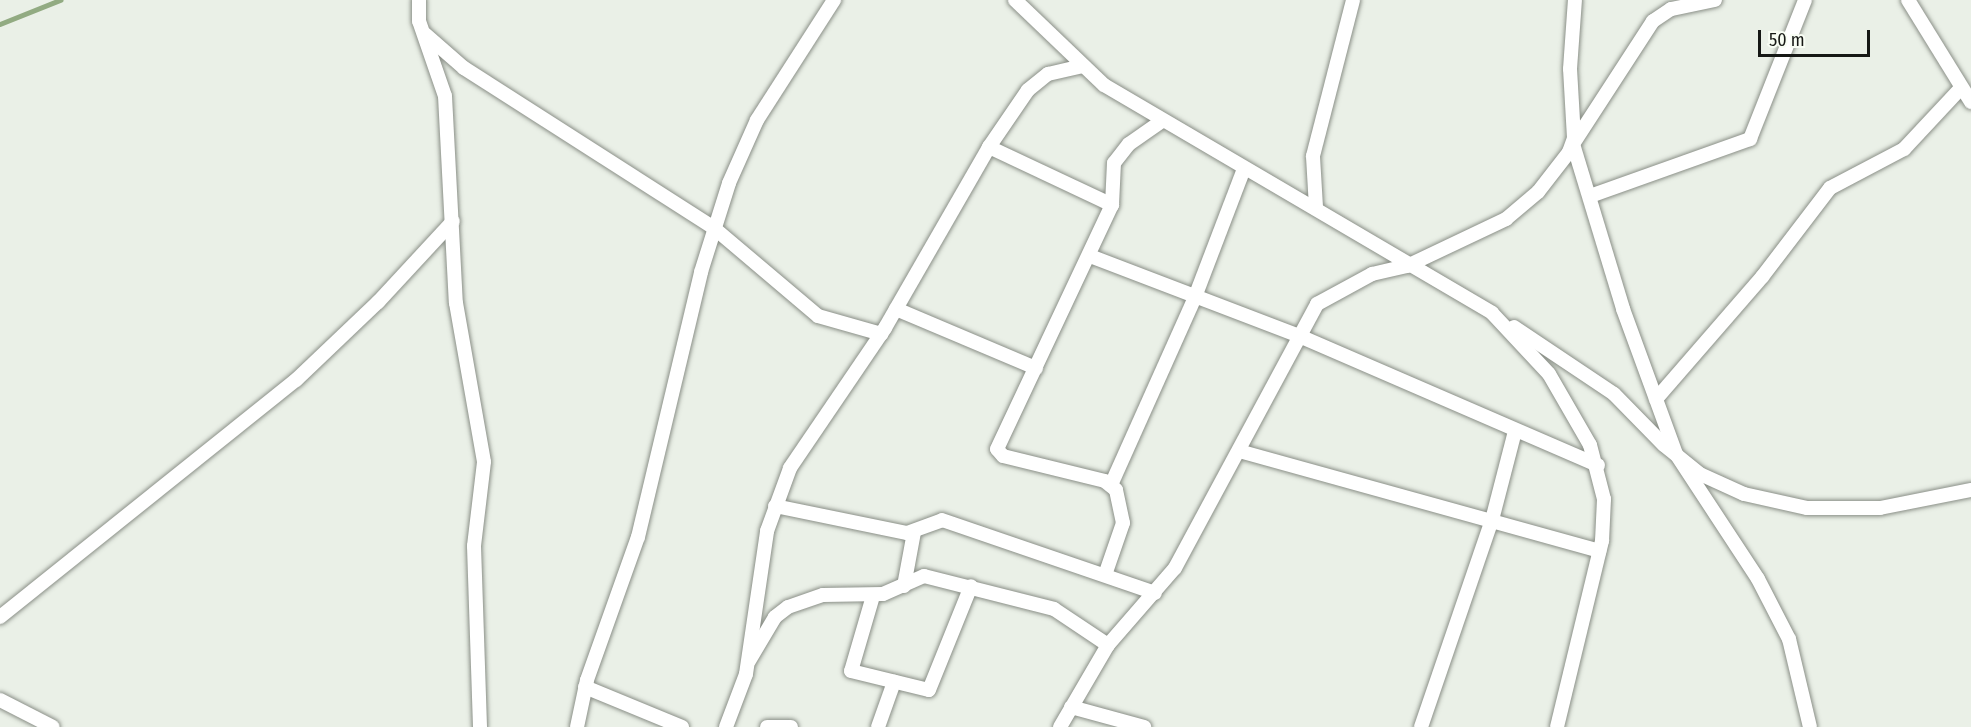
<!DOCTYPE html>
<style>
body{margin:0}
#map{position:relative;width:1971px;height:727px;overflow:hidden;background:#eaf0e7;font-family:"Fira Sans Condensed",sans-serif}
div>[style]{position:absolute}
.stream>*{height:4.5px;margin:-2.25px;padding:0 2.25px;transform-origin:2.25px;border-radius:2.25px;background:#92ab82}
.roads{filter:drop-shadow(0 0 2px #8a8f87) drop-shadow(0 0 2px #8a8f87)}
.street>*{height:14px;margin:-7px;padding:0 7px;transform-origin:7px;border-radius:7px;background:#fff}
span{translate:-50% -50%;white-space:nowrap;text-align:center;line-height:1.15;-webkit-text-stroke:6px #f8fdf4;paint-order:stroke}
.scale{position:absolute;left:1758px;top:30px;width:112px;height:27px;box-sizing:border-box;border:3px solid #161815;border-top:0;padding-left:8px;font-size:18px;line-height:21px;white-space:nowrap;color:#161815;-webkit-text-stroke:4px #f8fdf4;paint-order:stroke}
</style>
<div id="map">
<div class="stream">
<div style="left:0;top:24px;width:65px;rotate:-21.8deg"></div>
</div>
<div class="roads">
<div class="street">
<div style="left:419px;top:0;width:21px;rotate:90deg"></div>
<div style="left:419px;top:21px;width:79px;rotate:70.9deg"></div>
<div style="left:445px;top:96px;width:207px;rotate:87deg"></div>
<div style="left:456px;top:303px;width:161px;rotate:80deg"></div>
<div style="left:484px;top:462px;width:85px;rotate:96.8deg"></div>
<div style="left:474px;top:546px;width:181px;rotate:88.1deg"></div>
<div style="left:1015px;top:0;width:123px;rotate:43.7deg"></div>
<div style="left:1104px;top:85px;width:450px;rotate:30.4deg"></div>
<div style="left:1492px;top:313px;width:83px;rotate:46.9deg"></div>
<div style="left:1549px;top:374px;width:82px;rotate:60deg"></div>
<div style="left:1590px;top:445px;width:56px;rotate:75.5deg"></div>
<div style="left:1604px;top:499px;width:42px;rotate:92.7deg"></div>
<div style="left:1602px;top:541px;width:191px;rotate:103.6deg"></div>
<div style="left:1715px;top:0;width:45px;rotate:168.4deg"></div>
<div style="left:1671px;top:9px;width:22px;rotate:146deg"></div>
<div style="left:1653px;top:21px;width:147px;rotate:123deg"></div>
<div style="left:1573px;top:144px;width:172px;rotate:73.1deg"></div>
<div style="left:1623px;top:309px;width:154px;rotate:69.9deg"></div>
<div style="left:1676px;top:454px;width:149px;rotate:56.7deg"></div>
<div style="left:1758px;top:579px;width:68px;rotate:62.7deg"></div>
<div style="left:1789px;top:639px;width:90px;rotate:76.6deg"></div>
<div style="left:1908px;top:0;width:120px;rotate:58.3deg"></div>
<div style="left:425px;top:34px;width:52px;rotate:41.1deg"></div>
<div style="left:464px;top:68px;width:297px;rotate:32.6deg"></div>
<div style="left:714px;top:228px;width:136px;rotate:40.2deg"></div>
<div style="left:818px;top:316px;width:66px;rotate:15.9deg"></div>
<div style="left:989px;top:147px;width:136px;rotate:25.2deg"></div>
<div style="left:1590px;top:196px;width:170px;rotate:-19.6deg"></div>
<div style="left:1750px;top:139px;width:149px;rotate:-68.4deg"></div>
<div style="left:1316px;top:207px;width:51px;rotate:-93.4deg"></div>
<div style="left:1313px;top:156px;width:161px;rotate:-75.6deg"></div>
<div style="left:1090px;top:256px;width:222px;rotate:20.9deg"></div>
<div style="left:1297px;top:335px;width:328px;rotate:23.4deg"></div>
<div style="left:896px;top:309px;width:152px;rotate:22.9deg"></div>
<div style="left:1514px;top:327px;width:120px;rotate:33.8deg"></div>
<div style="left:1614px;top:394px;width:71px;rotate:45.6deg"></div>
<div style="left:1664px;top:445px;width:46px;rotate:38.9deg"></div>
<div style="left:1700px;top:474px;width:48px;rotate:24.4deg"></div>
<div style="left:1744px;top:494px;width:65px;rotate:12.5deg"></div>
<div style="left:1807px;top:508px;width:73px"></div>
<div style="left:1880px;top:508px;width:93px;rotate:-11.2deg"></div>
<div style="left:1656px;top:399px;width:162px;rotate:-49deg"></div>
<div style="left:1762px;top:277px;width:112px;rotate:-52.6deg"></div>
<div style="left:1830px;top:188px;width:84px;rotate:-27.8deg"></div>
<div style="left:1904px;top:149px;width:82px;rotate:-47deg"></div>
<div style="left:1239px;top:451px;width:374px;rotate:15.5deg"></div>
<div style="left:1111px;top:485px;width:206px;rotate:-65.9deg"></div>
<div style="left:1195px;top:297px;width:137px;rotate:-69.1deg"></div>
<div style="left:775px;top:506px;width:135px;rotate:11.6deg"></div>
<div style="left:907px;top:533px;width:37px;rotate:-20deg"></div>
<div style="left:942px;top:520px;width:225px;rotate:18.9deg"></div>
<div style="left:1105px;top:575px;width:55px;rotate:-70.9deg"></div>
<div style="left:1123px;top:523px;width:34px;rotate:-102deg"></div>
<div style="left:1116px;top:490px;width:14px;rotate:-141deg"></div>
<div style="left:1105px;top:481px;width:105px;rotate:-166.2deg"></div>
<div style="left:1003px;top:456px;width:9px;rotate:-131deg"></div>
<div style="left:997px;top:449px;width:270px;rotate:-64.8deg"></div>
<div style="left:1112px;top:205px;width:42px;rotate:-87.3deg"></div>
<div style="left:1114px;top:163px;width:24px;rotate:-52deg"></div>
<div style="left:1129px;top:144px;width:38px;rotate:-35deg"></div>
<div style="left:904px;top:586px;width:55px;rotate:-79.5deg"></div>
<div style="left:873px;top:596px;width:78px;rotate:106.3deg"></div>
<div style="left:851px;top:671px;width:80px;rotate:13.7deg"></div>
<div style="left:929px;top:690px;width:112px;rotate:-68deg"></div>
<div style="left:0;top:617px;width:379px;rotate:-38.7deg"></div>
<div style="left:296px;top:380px;width:113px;rotate:-43.6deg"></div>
<div style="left:378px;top:302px;width:110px;rotate:-47.2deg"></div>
<div style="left:749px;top:661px;width:51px;rotate:-59.4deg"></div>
<div style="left:775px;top:617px;width:16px;rotate:-38deg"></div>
<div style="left:788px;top:607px;width:37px;rotate:-19deg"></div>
<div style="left:823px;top:595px;width:60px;rotate:-1deg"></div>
<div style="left:883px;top:594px;width:45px;rotate:-23.7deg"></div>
<div style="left:924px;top:576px;width:134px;rotate:14.2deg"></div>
<div style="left:1054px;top:609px;width:65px;rotate:33.7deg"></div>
<div style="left:585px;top:687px;width:105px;rotate:22.4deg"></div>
<div style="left:0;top:700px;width:59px;rotate:27deg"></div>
<div style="left:1071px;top:707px;width:76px;rotate:15.3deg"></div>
<div style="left:577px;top:727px;width:48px;rotate:-78deg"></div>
<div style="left:587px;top:680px;width:152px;rotate:-70.4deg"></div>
<div style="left:638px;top:537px;width:272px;rotate:-76.6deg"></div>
<div style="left:701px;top:272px;width:93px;rotate:-72.5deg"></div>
<div style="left:729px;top:183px;width:69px;rotate:-66deg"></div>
<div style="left:757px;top:120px;width:143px;rotate:-57.3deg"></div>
<div style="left:726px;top:727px;width:57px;rotate:-69.3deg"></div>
<div style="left:746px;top:674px;width:145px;rotate:-81.6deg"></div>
<div style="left:767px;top:531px;width:67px;rotate:-69.9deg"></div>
<div style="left:790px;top:468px;width:169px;rotate:-55.8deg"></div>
<div style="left:885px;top:328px;width:209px;rotate:-60.1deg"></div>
<div style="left:989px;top:147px;width:69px;rotate:-55.6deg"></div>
<div style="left:1028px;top:90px;width:26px;rotate:-39deg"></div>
<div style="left:1048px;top:74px;width:35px;rotate:-13deg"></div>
<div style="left:767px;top:727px;width:24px"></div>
<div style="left:878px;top:727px;width:48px;rotate:-70.4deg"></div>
<div style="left:1060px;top:727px;width:95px;rotate:-59.7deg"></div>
<div style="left:1108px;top:645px;width:102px;rotate:-49deg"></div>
<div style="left:1175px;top:568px;width:300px;rotate:-61.7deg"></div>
<div style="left:1317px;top:304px;width:63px;rotate:-28.6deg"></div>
<div style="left:1372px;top:274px;width:36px;rotate:-13deg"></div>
<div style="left:1407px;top:266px;width:110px;rotate:-25.4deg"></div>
<div style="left:1506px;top:219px;width:42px;rotate:-40.2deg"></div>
<div style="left:1538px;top:192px;width:51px;rotate:-52.2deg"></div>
<div style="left:1569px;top:152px;width:15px;rotate:-70deg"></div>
<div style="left:1574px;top:138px;width:69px;rotate:-93.3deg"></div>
<div style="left:1570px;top:69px;width:69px;rotate:-85.9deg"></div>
<div style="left:1421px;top:727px;width:219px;rotate:-71.1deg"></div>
<div style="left:1492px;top:520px;width:92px;rotate:-75.5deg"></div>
</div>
</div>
<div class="scale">50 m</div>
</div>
